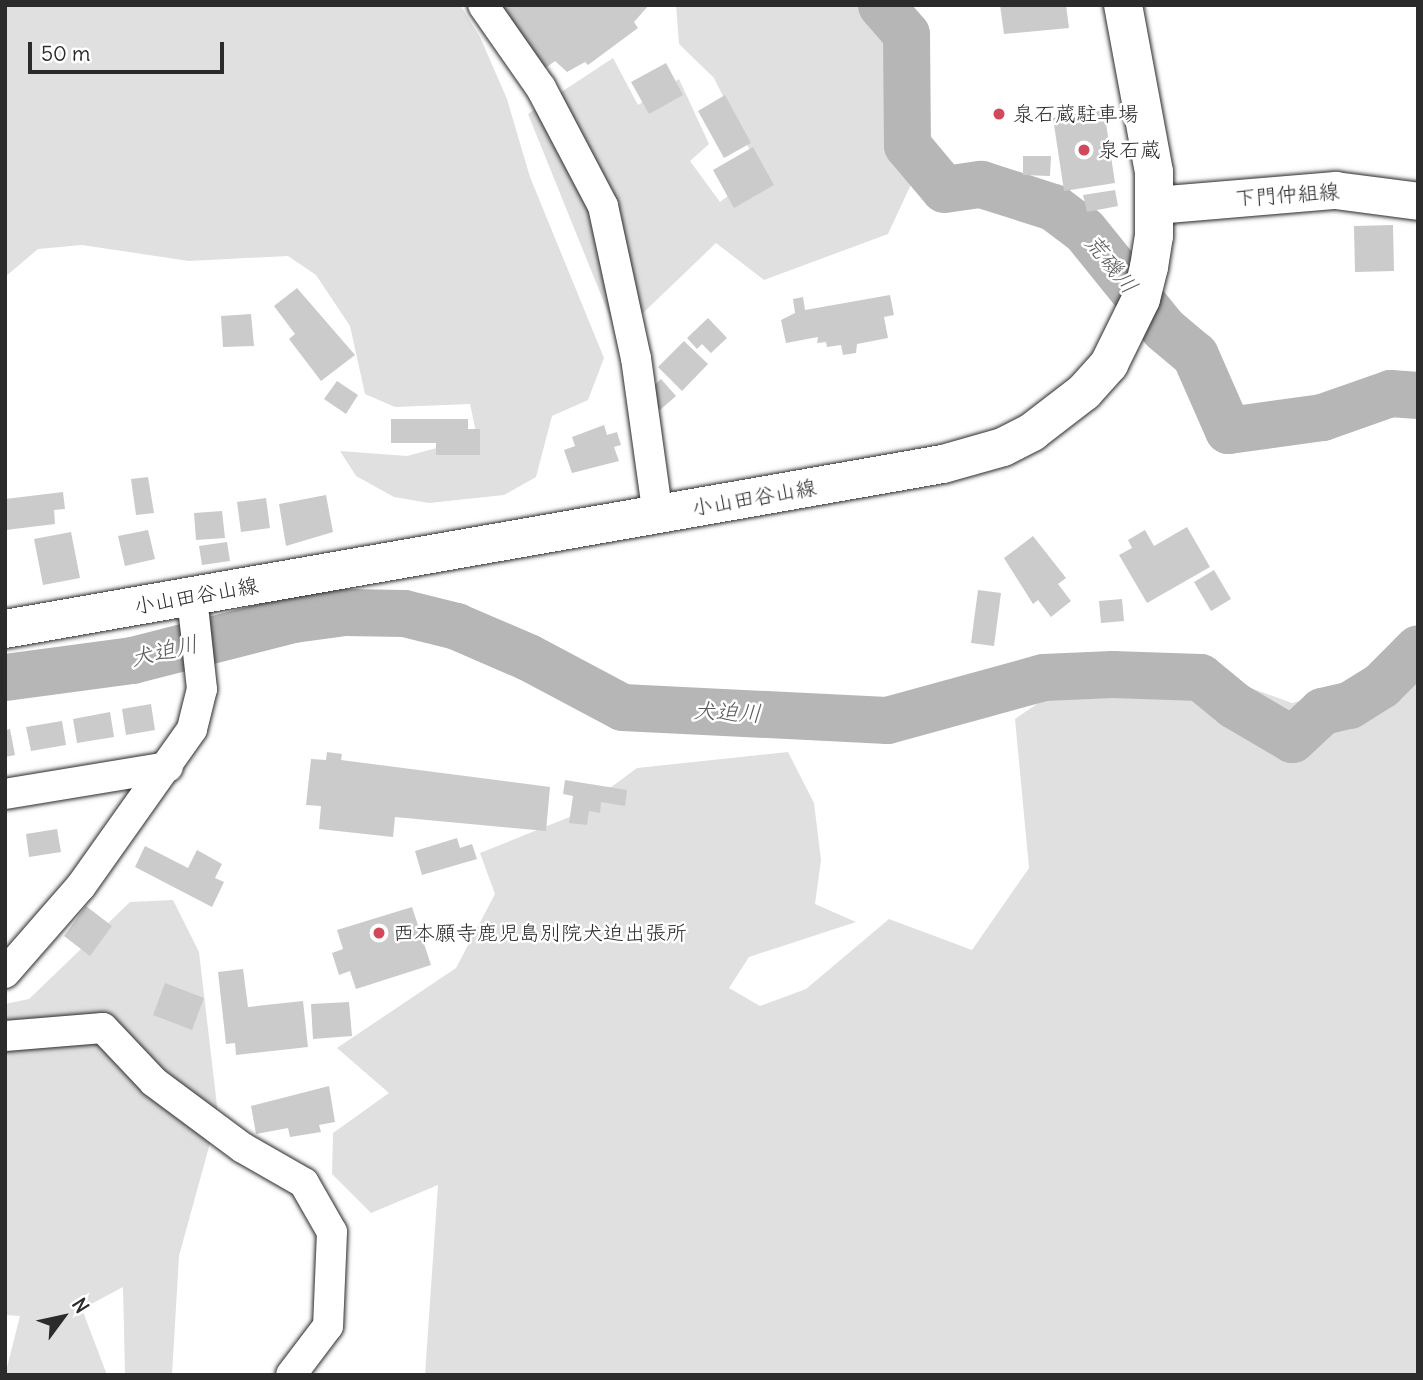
<!DOCTYPE html>
<meta charset="utf-8">
<style>
body{margin:0}
#map{position:relative;width:1423px;height:1380px;overflow:hidden;background:#fff;font-family:Delius,"Klee One",sans-serif}
div>[style]{position:absolute}
.green>*{inset:0;background:#e0e0e0}
.river>*{height:47px;margin:-23.5px;padding:0 23.5px;transform-origin:23.5px;border-radius:23.5px;background:#b6b6b6}
.building>*{inset:0;background:#cbcbcb}
.roads{filter:drop-shadow(0 0 2px #2b2b2b) drop-shadow(0 0 2px #2b2b2b)}
.minor>*{height:30px;margin:-15px;padding:0 15px;transform-origin:15px;border-radius:15px;background:#fff}
.tertiary>*{height:37px;margin:-18.5px;padding:0 18.5px;transform-origin:18.5px;border-radius:18.5px;background:#fff}
.secondary>*{height:38px;margin:-19px;padding:0 19px;transform-origin:19px;border-radius:19px;background:#fff}
.dots>*{width:19px;height:19px;translate:-50% -50%;box-sizing:border-box;border:4px solid #fff;border-radius:50%}
span{translate:-50% -50%;white-space:nowrap;text-align:center;line-height:1.15;-webkit-text-stroke:5px #fff;paint-order:stroke}
.poi-label{font-size:21px;color:#2b2b2b}
.left{translate:0 -50%;text-align:left}
.street-label{font-size:21px;color:#2b2b2b}
.water-label{font-size:23px;color:#5c5c5c;font-style:italic}
.frame{position:absolute;inset:0;border:7px solid #2b2b2b;pointer-events:none}
.north{position:absolute;left:28px;top:1282px;width:70px;height:70px;-webkit-text-stroke:5px #fff;paint-order:stroke;rotate:57deg;font-size:19px;font-weight:700;line-height:28px;text-align:center;color:#2b2b2b}
.north::after{content:'';display:block;margin:auto;width:24px;height:32px;background:#2b2b2b;clip-path:polygon(50% 0,100% 100%,50% 72%,0 100%)}
.scale{position:absolute;left:28px;top:42px;width:196px;height:32px;box-sizing:border-box;border:4px solid #2b2b2b;border-top:0;padding-left:9px;font-size:21px;line-height:24px;white-space:nowrap;color:#2b2b2b;-webkit-text-stroke:5px #fff;paint-order:stroke}
</style>
<div id="map">
<div class="green">
<div style="clip-path:polygon(5px 5px,460px 5px,480px 37px,507px 99px,530px 177px,604px 358px,588px 400px,552px 416px,536px 477px,504px 495px,429px 503px,394px 497px,356px 476px,340px 451px,407px 456px,477px 437px,470px 404px,395px 407px,365px 394px,350px 326px,316px 275px,288px 256px,189px 261px,82px 245px,38px 249px,5px 277px)"></div>
<div style="clip-path:polygon(676px 5px,878px 5px,913px 89px,920px 165px,888px 234px,764px 280px,716px 243px,618px 337px,528px 114px,613px 58px,638px 105px,679px 79px,709px 144px,690px 161px,720px 202px,760px 171px,714px 78px,679px 44px)"></div>
<div style="clip-path:polygon(1418px 631px,1418px 1375px,425px 1375px,438px 1185px,371px 1213px,332px 1174px,333px 1133px,389px 1093px,337px 1048px,456px 968px,495px 894px,480px 853px,572px 816px,637px 768px,788px 752px,814px 803px,821px 860px,815px 904px,856px 922px,749px 957px,729px 988px,760px 1006px,806px 989px,889px 919px,972px 950px,1029px 868px,1015px 719px,1110px 654px,1162px 656px,1292px 703px,1370px 683px)"></div>
<div style="clip-path:polygon(173px 900px,199px 952px,218px 1114px,179px 1256px,172px 1375px,125px 1375px,123px 1287px,82px 1309px,107px 1375px,5px 1375px,20px 1316px,5px 1315px,5px 1004px,29px 999px,130px 902px)"></div>
</div>
<div class="river">
<div style="left:881px;top:5px;width:38px;rotate:49deg"></div>
<div style="left:906px;top:34px;width:111px;rotate:89.5deg"></div>
<div style="left:907px;top:145px;width:57px;rotate:49.9deg"></div>
<div style="left:944px;top:189px;width:37px;rotate:-8deg"></div>
<div style="left:981px;top:184px;width:76px;rotate:17.7deg"></div>
<div style="left:1053px;top:207px;width:39px;rotate:37deg"></div>
<div style="left:1084px;top:230px;width:127px;rotate:51.1deg"></div>
<div style="left:1164px;top:329px;width:40px;rotate:40deg"></div>
<div style="left:1195px;top:355px;width:82px;rotate:66.3deg"></div>
<div style="left:1228px;top:430px;width:95px;rotate:-7.9deg"></div>
<div style="left:1322px;top:417px;width:72px;rotate:-19.4deg"></div>
<div style="left:1390px;top:393px;width:28px;rotate:4deg"></div>
<div style="left:5px;top:677px;width:128px;rotate:-7.6deg"></div>
<div style="left:132px;top:660px;width:166px;rotate:-14.3deg"></div>
<div style="left:293px;top:619px;width:52px;rotate:-7.7deg"></div>
<div style="left:345px;top:612px;width:59px;rotate:1deg"></div>
<div style="left:404px;top:613px;width:54px;rotate:14deg"></div>
<div style="left:456px;top:626px;width:78px;rotate:23.3deg"></div>
<div style="left:528px;top:657px;width:106px;rotate:28deg"></div>
<div style="left:622px;top:707px;width:265px;rotate:2.8deg"></div>
<div style="left:887px;top:720px;width:162px;rotate:-15.4deg"></div>
<div style="left:1043px;top:677px;width:69px;rotate:-2.5deg"></div>
<div style="left:1112px;top:674px;width:88px;rotate:2deg"></div>
<div style="left:1200px;top:677px;width:44px;rotate:39.5deg"></div>
<div style="left:1234px;top:705px;width:67px;rotate:30.4deg"></div>
<div style="left:1292px;top:739px;width:41px;rotate:-43deg"></div>
<div style="left:1322px;top:711px;width:28px;rotate:-13deg"></div>
<div style="left:1349px;top:705px;width:38px;rotate:-32deg"></div>
<div style="left:1381px;top:685px;width:52px;rotate:-45deg"></div>
</div>
<div class="building">
<div style="clip-path:polygon(498px 5px,649px 5px,634px 22px,638px 28px,588px 65px,585px 62px,567px 72px,555px 61px,544px 69px)"></div>
<div style="clip-path:polygon(1000px 5px,1066px 5px,1069px 28px,1004px 34px)"></div>
<div style="clip-path:polygon(666px 63px,683px 95px,649px 114px,631px 82px)"></div>
<div style="clip-path:polygon(725px 95px,751px 143px,724px 158px,698px 111px)"></div>
<div style="clip-path:polygon(1104px 110px,1115px 183px,1064px 191px,1053px 118px)"></div>
<div style="clip-path:polygon(753px 147px,774px 185px,734px 208px,713px 170px)"></div>
<div style="clip-path:polygon(1023px 156px,1051px 156px,1050px 176px,1023px 175px)"></div>
<div style="clip-path:polygon(1115px 190px,1118px 206px,1087px 212px,1083px 195px)"></div>
<div style="clip-path:polygon(1393px 225px,1394px 271px,1355px 272px,1354px 226px)"></div>
<div style="clip-path:polygon(297px 288px,355px 355px,321px 381px,289px 339px,295px 334px,274px 306px)"></div>
<div style="clip-path:polygon(890px 295px,894px 315px,884px 317px,888px 338px,857px 344px,856px 353px,843px 355px,841px 345px,827px 347px,826px 342px,817px 343px,818px 337px,786px 343px,781px 320px,795px 313px,793px 299px,803px 297px,805px 310px)"></div>
<div style="clip-path:polygon(251px 314px,254px 346px,223px 347px,221px 316px)"></div>
<div style="clip-path:polygon(708px 318px,727px 338px,711px 353px,702px 344px,697px 349px,687px 338px)"></div>
<div style="clip-path:polygon(684px 341px,708px 364px,682px 391px,658px 367px)"></div>
<div style="clip-path:polygon(661px 379px,676px 396px,660px 410px,645px 394px)"></div>
<div style="clip-path:polygon(337px 381px,358px 395px,346px 414px,324px 399px)"></div>
<div style="clip-path:polygon(391px 419px,468px 419px,468px 429px,480px 429px,480px 455px,436px 455px,436px 443px,391px 443px)"></div>
<div style="clip-path:polygon(604px 425px,607px 435px,617px 432px,621px 445px,614px 447px,619px 461px,572px 473px,564px 450px,575px 446px,572px 437px)"></div>
<div style="clip-path:polygon(148px 477px,154px 513px,136px 515px,131px 479px)"></div>
<div style="clip-path:polygon(63px 492px,65px 509px,54px 510px,55px 524px,6px 530px,5px 499px)"></div>
<div style="clip-path:polygon(326px 495px,333px 532px,286px 546px,279px 504px)"></div>
<div style="clip-path:polygon(266px 498px,270px 528px,241px 532px,237px 502px)"></div>
<div style="clip-path:polygon(222px 511px,225px 538px,196px 540px,194px 513px)"></div>
<div style="clip-path:polygon(1187px 527px,1210px 567px,1147px 603px,1119px 555px,1132px 548px,1128px 540px,1145px 530px,1154px 546px)"></div>
<div style="clip-path:polygon(148px 530px,155px 559px,125px 566px,118px 536px)"></div>
<div style="clip-path:polygon(71px 532px,80px 578px,43px 585px,34px 539px)"></div>
<div style="clip-path:polygon(1033px 536px,1066px 578px,1058px 584px,1071px 601px,1051px 617px,1038px 600px,1033px 604px,1004px 558px)"></div>
<div style="clip-path:polygon(227px 542px,230px 561px,202px 565px,199px 546px)"></div>
<div style="clip-path:polygon(1214px 570px,1231px 599px,1211px 611px,1194px 582px)"></div>
<div style="clip-path:polygon(978px 590px,1001px 593px,994px 646px,971px 643px)"></div>
<div style="clip-path:polygon(1122px 599px,1124px 621px,1101px 623px,1099px 601px)"></div>
<div style="clip-path:polygon(151px 704px,155px 730px,126px 735px,122px 709px)"></div>
<div style="clip-path:polygon(110px 712px,114px 737px,77px 743px,73px 719px)"></div>
<div style="clip-path:polygon(62px 721px,66px 745px,31px 751px,26px 727px)"></div>
<div style="clip-path:polygon(10px 729px,15px 755px,5px 757px,5px 730px)"></div>
<div style="clip-path:polygon(327px 752px,342px 754px,341px 760px,550px 787px,546px 831px,395px 817px,393px 837px,319px 829px,321px 806px,306px 805px,311px 759px,326px 760px)"></div>
<div style="clip-path:polygon(565px 780px,627px 790px,625px 806px,601px 802px,600px 813px,589px 811px,587px 825px,569px 823px,573px 796px,563px 794px)"></div>
<div style="clip-path:polygon(57px 829px,61px 852px,29px 857px,26px 834px)"></div>
<div style="clip-path:polygon(457px 838px,460px 848px,472px 844px,477px 859px,422px 875px,415px 851px)"></div>
<div style="clip-path:polygon(145px 846px,188px 868px,197px 850px,222px 864px,215px 878px,224px 882px,212px 907px,135px 867px)"></div>
<div style="clip-path:polygon(86px 906px,112px 926px,90px 956px,64px 936px)"></div>
<div style="clip-path:polygon(412px 907px,431px 965px,356px 989px,350px 971px,339px 975px,332px 953px,343px 949px,337px 930px)"></div>
<div style="clip-path:polygon(243px 969px,248px 1007px,303px 1001px,308px 1047px,236px 1055px,235px 1043px,226px 1044px,218px 972px)"></div>
<div style="clip-path:polygon(165px 983px,204px 998px,192px 1030px,153px 1015px)"></div>
<div style="clip-path:polygon(349px 1002px,352px 1036px,313px 1039px,311px 1004px)"></div>
<div style="clip-path:polygon(329px 1086px,335px 1122px,319px 1125px,321px 1132px,290px 1137px,288px 1128px,256px 1134px,251px 1106px)"></div>
</div>
<div class="roads">
<div class="minor">
<div style="left:483px;top:5px;width:101px;rotate:55.1deg"></div>
<div style="left:541px;top:88px;width:133px;rotate:62.3deg"></div>
<div style="left:603px;top:206px;width:156px;rotate:77.8deg"></div>
<div style="left:636px;top:358px;width:160px;rotate:82.1deg"></div>
<div style="left:5px;top:794px;width:165px;rotate:-9.4deg"></div>
<div style="left:5px;top:973px;width:116px;rotate:-48.9deg"></div>
<div style="left:81px;top:886px;width:192px;rotate:-54.7deg"></div>
<div style="left:192px;top:729px;width:41px;rotate:-76deg"></div>
<div style="left:202px;top:689px;width:93px;rotate:-96.2deg"></div>
<div style="left:5px;top:1036px;width:98px;rotate:-4.7deg"></div>
<div style="left:103px;top:1028px;width:74px;rotate:46.6deg"></div>
<div style="left:154px;top:1082px;width:111px;rotate:36.6deg"></div>
<div style="left:243px;top:1148px;width:70px;rotate:29.8deg"></div>
<div style="left:304px;top:1183px;width:56px;rotate:60.3deg"></div>
<div style="left:332px;top:1232px;width:94px;rotate:92.4deg"></div>
<div style="left:328px;top:1326px;width:61px;rotate:127.1deg"></div>
</div>
<div class="tertiary">
<div style="left:1155px;top:205px;width:181px;rotate:-4.8deg"></div>
<div style="left:1335px;top:190px;width:84px;rotate:7.5deg"></div>
</div>
<div class="secondary">
<div style="left:5px;top:629px;width:952px;rotate:-9.98deg"></div>
<div style="left:943px;top:464px;width:62px;rotate:-15.8deg"></div>
<div style="left:1003px;top:447px;width:33px;rotate:-27deg"></div>
<div style="left:1032px;top:432px;width:66px;rotate:-37.6deg"></div>
<div style="left:1084px;top:392px;width:38px;rotate:-48deg"></div>
<div style="left:1109px;top:364px;width:72px;rotate:-63.8deg"></div>
<div style="left:1141px;top:299px;width:33px;rotate:-76deg"></div>
<div style="left:1149px;top:267px;width:31px;rotate:-81deg"></div>
<div style="left:1154px;top:236px;width:64px;rotate:-90deg"></div>
<div style="left:1154px;top:172px;width:170px;rotate:-100.5deg"></div>
</div>
</div>
<div class="dots">
<div style="left:999px;top:114px;background:#d1495b"></div>
<div style="left:1084px;top:150px;background:#d1495b"></div>
<div style="left:379px;top:933px;background:#d1495b"></div>
</div>
<div class="poi-label">
<span class="left" style="left:1013px;top:114px">泉石蔵駐車場</span>
<span class="left" style="left:1098px;top:150px">泉石蔵</span>
<span class="left" style="left:393px;top:933px">西本願寺鹿児島別院犬迫出張所</span>
</div>
<div class="street-label">
<span style="left:1287px;top:195px;rotate:-4deg">下門仲組線</span>
<span style="left:754px;top:498px;rotate:-10deg">小山田谷山線</span>
<span style="left:196px;top:596px;rotate:-10deg">小山田谷山線</span>
</div>
<div class="water-label">
<span style="left:1111px;top:264px;rotate:51deg">荒磯川</span>
<span style="left:164px;top:651px;rotate:-13deg">犬迫川</span>
<span style="left:727px;top:712px;rotate:3deg">犬迫川</span>
</div>
<div class="frame"></div>
<div class="north">N</div>
<div class="scale">50 m</div>
</div>
